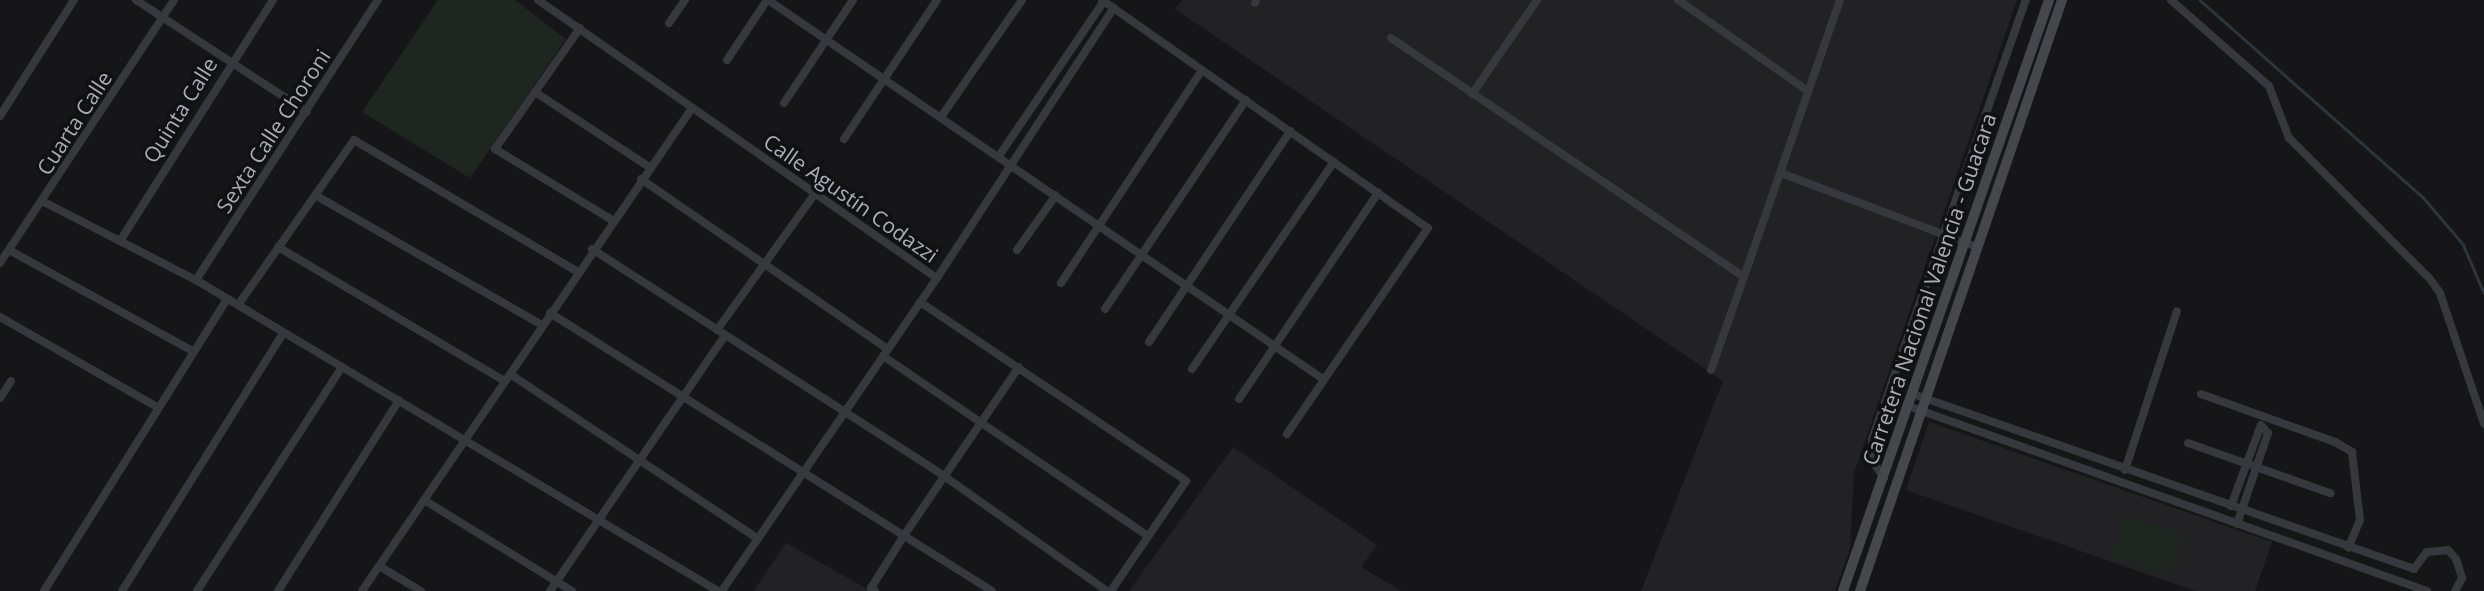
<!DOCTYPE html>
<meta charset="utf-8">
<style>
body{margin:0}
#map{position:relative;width:2484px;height:591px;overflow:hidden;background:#161618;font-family:"Open Sans",sans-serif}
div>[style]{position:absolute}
.built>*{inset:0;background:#222225}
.green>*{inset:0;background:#1e261f}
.stream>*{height:2.5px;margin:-1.25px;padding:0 1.25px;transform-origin:1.25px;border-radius:1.25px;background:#2c353c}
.street>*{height:8px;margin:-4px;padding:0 4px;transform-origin:4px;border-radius:4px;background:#37383d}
.secondary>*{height:10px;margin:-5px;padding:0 5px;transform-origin:5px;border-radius:5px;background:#45474d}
span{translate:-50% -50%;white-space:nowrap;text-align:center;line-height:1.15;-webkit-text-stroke:7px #111113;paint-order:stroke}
.street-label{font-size:21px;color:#a8adb8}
</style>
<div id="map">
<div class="built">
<div style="clip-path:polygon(1182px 0,2017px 0,1854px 473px,1850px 549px,1835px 591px,1641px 591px,1723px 381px,1175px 9px)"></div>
<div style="clip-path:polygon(1929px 422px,2272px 542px,2255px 591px,2195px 591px,1906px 490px)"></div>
<div style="clip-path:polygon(1233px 447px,1377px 545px,1361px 567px,1402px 591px,1129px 591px)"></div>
<div style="clip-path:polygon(786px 543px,871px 591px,754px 591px)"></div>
</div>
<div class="green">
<div style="clip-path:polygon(438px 0,515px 0,566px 39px,470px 178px,362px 112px)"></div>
<div style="clip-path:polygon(2124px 516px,2186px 534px,2171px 577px,2111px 557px)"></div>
</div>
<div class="stream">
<div style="left:2200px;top:0;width:298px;rotate:41.5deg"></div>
<div style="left:2423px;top:197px;width:62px;rotate:49.6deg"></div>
<div style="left:2463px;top:244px;width:53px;rotate:66.8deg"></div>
</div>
<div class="street">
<div style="left:136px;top:0;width:204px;rotate:33.2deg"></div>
<div style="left:538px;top:0;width:486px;rotate:34.9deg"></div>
<div style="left:937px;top:278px;width:380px;rotate:124.5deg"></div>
<div style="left:768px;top:0;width:672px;rotate:34.33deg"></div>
<div style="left:1102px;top:0;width:398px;rotate:35deg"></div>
<div style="left:1428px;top:228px;width:250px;rotate:124.4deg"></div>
<div style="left:1678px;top:0;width:159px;rotate:35deg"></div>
<div style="left:2171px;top:0;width:130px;rotate:41.3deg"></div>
<div style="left:2269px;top:86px;width:56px;rotate:69deg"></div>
<div style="left:2289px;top:138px;width:199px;rotate:45deg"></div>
<div style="left:2430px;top:279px;width:17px;rotate:54deg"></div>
<div style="left:2440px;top:293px;width:138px;rotate:71.4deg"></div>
<div style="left:1255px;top:3px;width:3px;rotate:-72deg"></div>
<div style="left:669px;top:23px;width:28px;rotate:-55deg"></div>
<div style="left:580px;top:28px;width:148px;rotate:125.1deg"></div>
<div style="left:495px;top:149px;width:139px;rotate:31.2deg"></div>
<div style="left:1391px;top:38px;width:426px;rotate:34.1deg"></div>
<div style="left:1744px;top:277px;width:293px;rotate:-70.9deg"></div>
<div style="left:727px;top:60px;width:72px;rotate:-56.3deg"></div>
<div style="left:535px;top:92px;width:136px;rotate:33.3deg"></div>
<div style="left:1472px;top:94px;width:114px;rotate:-55.3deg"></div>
<div style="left:784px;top:103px;width:124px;rotate:-56.2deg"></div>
<div style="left:0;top:116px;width:138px;rotate:-57.5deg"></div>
<div style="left:941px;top:117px;width:142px;rotate:-55.3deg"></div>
<div style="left:844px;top:139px;width:167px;rotate:-56.2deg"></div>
<div style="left:999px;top:156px;width:187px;rotate:-55.9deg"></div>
<div style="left:1781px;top:173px;width:210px;rotate:20.7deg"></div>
<div style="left:641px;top:179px;width:299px;rotate:34.6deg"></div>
<div style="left:315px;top:195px;width:262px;rotate:29.8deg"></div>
<div style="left:42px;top:201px;width:173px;rotate:27.2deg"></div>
<div style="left:196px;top:280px;width:608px;rotate:30.79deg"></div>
<div style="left:120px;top:241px;width:285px;rotate:-57.6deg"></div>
<div style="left:278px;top:247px;width:264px;rotate:30.6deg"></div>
<div style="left:592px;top:249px;width:419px;rotate:32.8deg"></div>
<div style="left:944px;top:476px;width:199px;rotate:35.2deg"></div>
<div style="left:9px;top:250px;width:210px;rotate:28.8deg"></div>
<div style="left:1017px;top:250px;width:67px;rotate:-54.7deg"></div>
<div style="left:0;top:263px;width:315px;rotate:-56.5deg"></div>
<div style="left:937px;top:278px;width:323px;rotate:-56.8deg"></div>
<div style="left:196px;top:280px;width:334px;rotate:-57deg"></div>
<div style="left:1061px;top:283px;width:255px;rotate:-56.5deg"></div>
<div style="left:920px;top:302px;width:321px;rotate:33.9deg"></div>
<div style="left:1186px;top:481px;width:133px;rotate:124.3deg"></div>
<div style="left:238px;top:305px;width:202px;rotate:-54.9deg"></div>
<div style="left:354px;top:140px;width:258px;rotate:30.5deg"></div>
<div style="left:1105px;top:309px;width:252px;rotate:-56deg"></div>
<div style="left:550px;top:313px;width:522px;rotate:32.17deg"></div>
<div style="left:0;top:317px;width:181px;rotate:29.8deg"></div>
<div style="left:717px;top:330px;width:166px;rotate:-54.3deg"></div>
<div style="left:1149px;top:342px;width:254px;rotate:-56.2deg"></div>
<div style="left:883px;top:356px;width:320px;rotate:34.2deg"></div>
<div style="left:1192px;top:369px;width:251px;rotate:-55.6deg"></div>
<div style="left:1711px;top:370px;width:99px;rotate:-70.5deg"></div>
<div style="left:510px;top:374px;width:296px;rotate:33.6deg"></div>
<div style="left:1913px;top:394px;width:531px;rotate:19.25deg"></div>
<div style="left:2414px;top:569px;width:21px;rotate:-53deg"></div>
<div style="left:2427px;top:552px;width:21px;rotate:-5deg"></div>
<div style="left:2448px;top:550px;width:12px;rotate:48deg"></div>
<div style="left:2456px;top:559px;width:20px;rotate:72deg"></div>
<div style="left:2462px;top:578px;width:15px;rotate:118deg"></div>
<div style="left:2201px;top:394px;width:142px;rotate:19.7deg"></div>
<div style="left:2335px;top:442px;width:20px;rotate:30deg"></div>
<div style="left:2352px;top:452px;width:68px;rotate:83.3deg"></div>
<div style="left:2360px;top:520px;width:30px;rotate:113deg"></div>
<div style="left:0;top:398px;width:20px;rotate:-57deg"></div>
<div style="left:1239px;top:399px;width:249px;rotate:-56deg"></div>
<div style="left:1908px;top:406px;width:551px;rotate:19.62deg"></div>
<div style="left:2188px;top:443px;width:151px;rotate:19.4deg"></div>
<div style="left:2125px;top:470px;width:167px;rotate:-71.9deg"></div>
<div style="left:1884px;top:478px;width:22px;rotate:-124deg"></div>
<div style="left:1872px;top:460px;width:21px;rotate:-90deg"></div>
<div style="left:1872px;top:439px;width:465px;rotate:-70.7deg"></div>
<div style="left:424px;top:500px;width:174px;rotate:31.6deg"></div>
<div style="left:2231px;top:506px;width:86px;rotate:-69.7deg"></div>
<div style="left:2261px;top:425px;width:11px;rotate:49deg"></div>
<div style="left:2268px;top:433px;width:96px;rotate:108.8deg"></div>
<div style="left:379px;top:566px;width:49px;rotate:30.8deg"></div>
<div style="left:44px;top:591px;width:345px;rotate:-57.9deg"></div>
<div style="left:122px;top:591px;width:305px;rotate:-58deg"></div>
<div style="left:197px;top:591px;width:267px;rotate:-57.1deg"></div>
<div style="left:278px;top:591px;width:226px;rotate:-57.6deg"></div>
<div style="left:362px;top:591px;width:585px;rotate:-55.66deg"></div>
<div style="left:550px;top:591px;width:310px;rotate:-55.6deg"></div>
<div style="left:875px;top:591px;width:5px;rotate:-143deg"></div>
<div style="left:871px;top:588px;width:64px;rotate:-57.8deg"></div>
<div style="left:905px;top:534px;width:202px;rotate:-55.7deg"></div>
</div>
<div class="secondary">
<div style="left:1843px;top:591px;width:626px;rotate:-70.78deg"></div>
<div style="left:1860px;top:591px;width:625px;rotate:-71.13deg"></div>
</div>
<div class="street-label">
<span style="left:180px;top:110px;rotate:-58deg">Quinta Calle</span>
<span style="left:74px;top:123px;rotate:-57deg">Cuarta Calle</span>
<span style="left:273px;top:131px;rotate:-57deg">Sexta Calle Choroni</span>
<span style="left:851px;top:198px;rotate:35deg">Calle Agustín Codazzi</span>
<span style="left:1929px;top:289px;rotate:-71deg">Carretera Nacional Valencia - Guacara</span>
</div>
</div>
